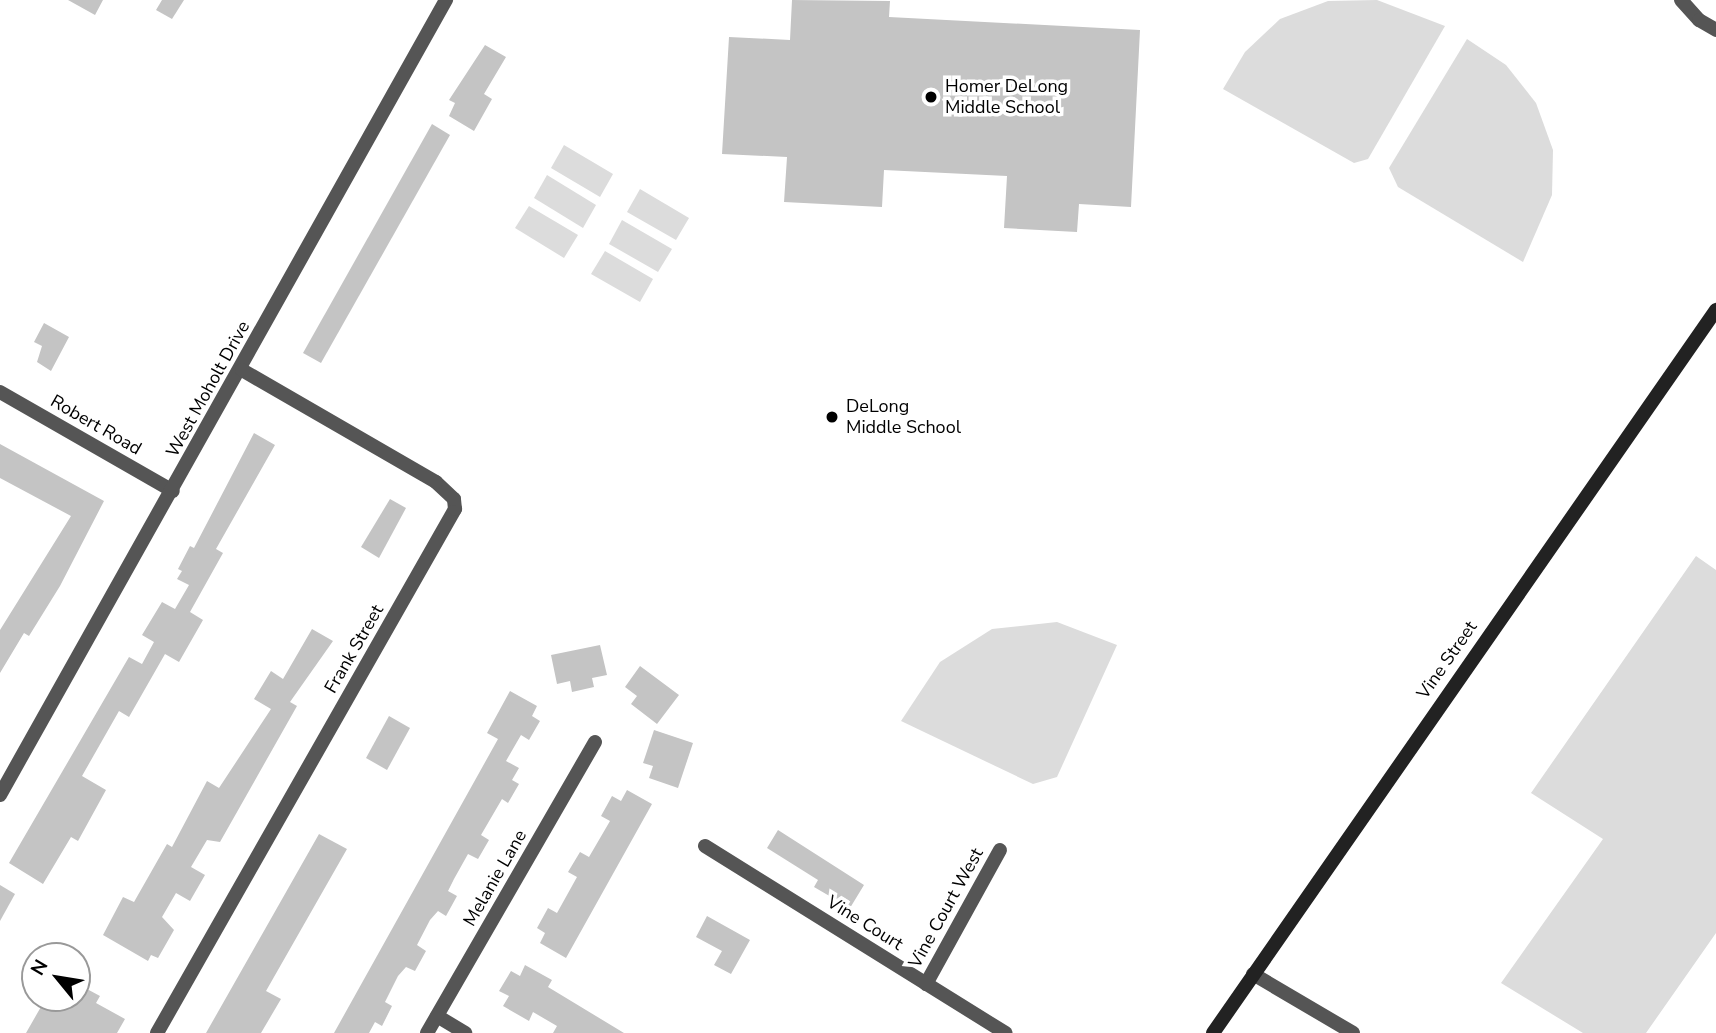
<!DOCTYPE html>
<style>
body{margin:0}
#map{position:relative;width:1716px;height:1033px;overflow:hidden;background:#fff;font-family:"Nunito Sans",sans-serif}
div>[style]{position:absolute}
.green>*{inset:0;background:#dcdcdc}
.building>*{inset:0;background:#c4c4c4}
.street>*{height:14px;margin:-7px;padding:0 7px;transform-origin:7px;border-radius:7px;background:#555}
.secondary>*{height:14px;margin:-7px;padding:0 7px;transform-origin:7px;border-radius:7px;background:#222}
.dots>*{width:19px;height:19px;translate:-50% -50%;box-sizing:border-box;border:4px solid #fff;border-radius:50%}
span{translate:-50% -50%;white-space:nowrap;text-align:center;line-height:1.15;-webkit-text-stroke:7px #fff;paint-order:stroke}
.poi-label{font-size:18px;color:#000}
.left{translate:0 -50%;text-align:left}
.street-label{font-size:18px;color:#000}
.north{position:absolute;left:21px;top:942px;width:70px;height:70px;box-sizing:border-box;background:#fff;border:2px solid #999;border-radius:50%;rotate:300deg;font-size:19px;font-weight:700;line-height:28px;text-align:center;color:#000}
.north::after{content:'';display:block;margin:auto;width:24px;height:32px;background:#000;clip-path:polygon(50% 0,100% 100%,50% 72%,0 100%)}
</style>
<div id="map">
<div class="green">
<div style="clip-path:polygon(1377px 0,1445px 26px,1368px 159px,1354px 163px,1223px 89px,1245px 52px,1280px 19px,1328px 1px)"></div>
<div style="clip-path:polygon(1467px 39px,1506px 65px,1536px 103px,1553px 150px,1552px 195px,1523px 262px,1398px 187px,1389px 168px)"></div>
<div style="clip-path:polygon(564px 145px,613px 174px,600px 197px,551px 168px)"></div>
<div style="clip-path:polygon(547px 175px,596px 205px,583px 228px,534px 198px)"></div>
<div style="clip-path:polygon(640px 189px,689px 218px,676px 240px,627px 212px)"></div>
<div style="clip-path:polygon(529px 206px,578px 235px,564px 258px,515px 228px)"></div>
<div style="clip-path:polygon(622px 220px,672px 249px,658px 272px,609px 244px)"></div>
<div style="clip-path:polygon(605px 251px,653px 279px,640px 302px,591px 274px)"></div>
<div style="clip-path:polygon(1696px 556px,1716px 570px,1716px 933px,1646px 1033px,1583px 1033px,1501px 983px,1603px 839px,1531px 793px)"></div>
<div style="clip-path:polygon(1057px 622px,1117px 645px,1057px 777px,1033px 784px,901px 721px,940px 662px,992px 629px)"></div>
</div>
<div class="building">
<div style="clip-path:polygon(68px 0,103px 0,95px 15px)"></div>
<div style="clip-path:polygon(162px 0,184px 0,172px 19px,156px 10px)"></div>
<div style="clip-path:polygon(792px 0,890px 1px,889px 17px,1140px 30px,1131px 207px,1079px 204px,1077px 232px,1004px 228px,1007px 176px,884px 170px,882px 207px,784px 202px,787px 157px,722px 154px,729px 37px,790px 40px)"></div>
<div style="clip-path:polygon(485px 45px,506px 57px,484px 94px,492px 99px,474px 131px,449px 116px,455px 103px,449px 100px)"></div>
<div style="clip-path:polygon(432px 124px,450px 135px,321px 363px,303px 353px)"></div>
<div style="clip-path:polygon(44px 323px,69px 337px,51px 371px,37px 362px,42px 346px,34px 342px)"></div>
<div style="clip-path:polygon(254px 433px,275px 445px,216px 549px,223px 553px,190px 612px,203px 620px,179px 662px,165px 654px,129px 717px,119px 711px,82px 776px,106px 790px,78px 841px,71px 837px,43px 884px,9px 863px,129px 657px,142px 664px,154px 642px,142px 635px,162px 602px,175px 609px,189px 585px,177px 579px,182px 571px,178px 569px,190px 546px,194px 548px)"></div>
<div style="clip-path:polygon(0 444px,104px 501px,60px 586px,29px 636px,24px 633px,0 673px,0 630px,71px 516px,0 478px)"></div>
<div style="clip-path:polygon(390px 499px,406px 508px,379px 558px,361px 547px)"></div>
<div style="clip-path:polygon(312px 629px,333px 641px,290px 702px,297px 706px,220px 842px,207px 840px,191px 867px,205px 875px,190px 901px,176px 893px,162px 917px,174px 930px,158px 958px,151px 955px,148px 961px,103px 935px,123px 897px,134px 902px,167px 844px,172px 847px,207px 781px,219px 788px,271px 709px,254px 699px,271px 671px,283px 679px)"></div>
<div style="clip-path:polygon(600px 645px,607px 675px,592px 678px,594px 687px,572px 692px,570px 681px,557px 684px,551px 655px)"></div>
<div style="clip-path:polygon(640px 666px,679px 695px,657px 724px,631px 704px,637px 696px,625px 687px)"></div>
<div style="clip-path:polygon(510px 691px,537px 706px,532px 716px,540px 721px,529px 740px,521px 735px,506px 761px,519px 768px,512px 780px,519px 784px,508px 803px,502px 799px,481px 835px,489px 840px,478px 859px,468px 854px,454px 879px,448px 891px,457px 896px,446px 916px,438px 911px,430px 920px,417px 945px,426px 951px,415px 971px,406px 967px,398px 976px,385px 1002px,392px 1006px,382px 1026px,375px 1022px,369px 1033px,334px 1033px,498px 739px,487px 733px)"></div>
<div style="clip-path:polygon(389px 716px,410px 728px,387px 770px,366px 758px)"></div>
<div style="clip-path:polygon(654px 730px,693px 743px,678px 788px,649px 778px,653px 766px,643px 763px)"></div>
<div style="clip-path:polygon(627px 790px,652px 804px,566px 958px,540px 943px,545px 933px,537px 928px,548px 908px,557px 913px,577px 877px,568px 872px,580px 852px,589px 857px,610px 821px,601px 816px,612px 796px,621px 801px)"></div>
<div style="clip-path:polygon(778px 830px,864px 885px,850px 908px,814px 887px,818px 880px,767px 848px)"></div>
<div style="clip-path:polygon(319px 834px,347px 849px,266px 991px,281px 999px,261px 1033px,206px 1033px)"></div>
<div style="clip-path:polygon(0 885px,15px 894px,0 921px)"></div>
<div style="clip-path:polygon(707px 916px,750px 940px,731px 974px,714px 965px,722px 951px,696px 937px)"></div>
<div style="clip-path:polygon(525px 965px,552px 980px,548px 987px,624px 1033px,553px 1033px,557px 1026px,533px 1012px,529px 1021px,503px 1006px,509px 996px,499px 991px,511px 971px,520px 976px)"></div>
<div style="clip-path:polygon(87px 989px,100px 996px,96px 1003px,125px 1019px,117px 1033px,26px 1033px,46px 998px,77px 998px,77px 992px,84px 995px)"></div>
</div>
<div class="street">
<div style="left:1681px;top:0;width:27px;rotate:48deg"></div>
<div style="left:1699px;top:20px;width:20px;rotate:30deg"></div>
<div style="left:0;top:392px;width:199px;rotate:29.8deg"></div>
<div style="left:0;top:795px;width:912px;rotate:-60.71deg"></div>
<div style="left:705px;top:846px;width:354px;rotate:31.9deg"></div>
<div style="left:1253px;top:974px;width:116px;rotate:30.5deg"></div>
<div style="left:926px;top:984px;width:153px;rotate:-61.1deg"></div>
<div style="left:437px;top:1016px;width:33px;rotate:31deg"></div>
<div style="left:157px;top:1033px;width:603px;rotate:-60.37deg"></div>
<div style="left:455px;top:509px;width:10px;rotate:-96deg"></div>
<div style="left:454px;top:499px;width:25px;rotate:-137deg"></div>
<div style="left:436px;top:482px;width:224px;rotate:-150deg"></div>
<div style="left:427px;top:1033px;width:336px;rotate:-60deg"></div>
</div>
<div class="secondary">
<div style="left:1213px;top:1033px;width:881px;rotate:-55.17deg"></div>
</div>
<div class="dots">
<div style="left:931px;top:97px;background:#000"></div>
<div style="left:832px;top:417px;background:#000"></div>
</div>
<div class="poi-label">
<span class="left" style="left:945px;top:97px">Homer DeLong<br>Middle School</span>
<span class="left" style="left:846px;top:417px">DeLong<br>Middle School</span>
</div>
<div class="street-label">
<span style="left:208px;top:389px;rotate:-61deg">West Moholt Drive</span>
<span style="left:96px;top:425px;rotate:30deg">Robert Road</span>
<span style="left:354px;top:649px;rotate:-60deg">Frank Street</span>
<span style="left:1447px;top:660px;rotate:-55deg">Vine Street</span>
<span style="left:495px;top:878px;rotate:-60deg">Melanie Lane</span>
<span style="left:946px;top:908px;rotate:-61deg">Vine Court West</span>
<span style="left:865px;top:923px;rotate:32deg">Vine Court</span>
</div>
<div class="north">N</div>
</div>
